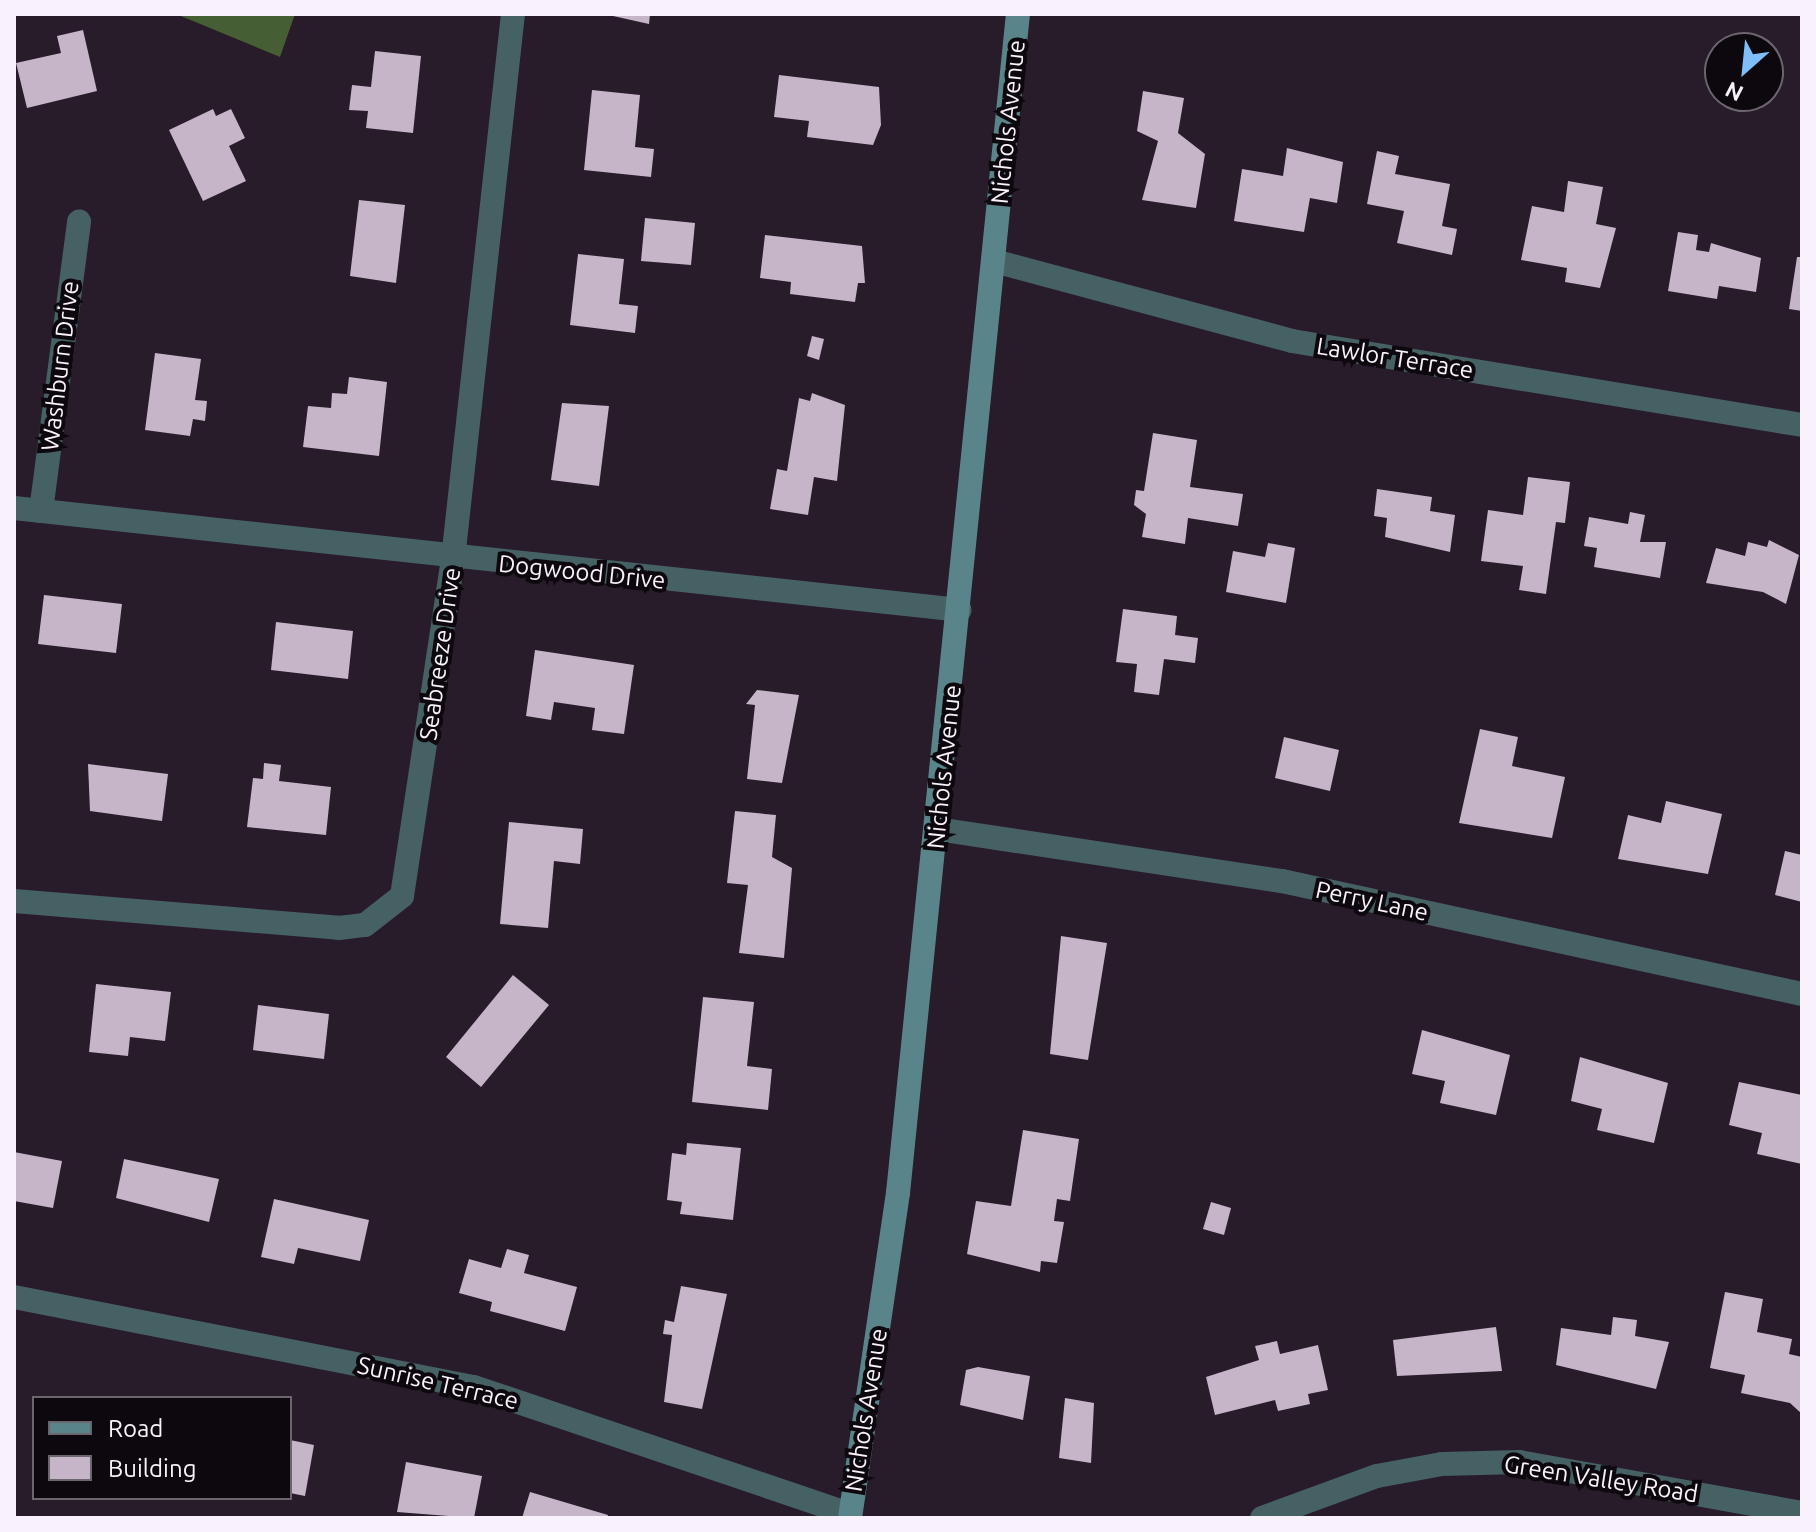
<!DOCTYPE html>
<style>
body{margin:0}
#map{position:relative;width:1816px;height:1532px;overflow:hidden;background:#281b2a;font-family:Ubuntu,sans-serif}
div>[style]{position:absolute}
.forest>*{inset:0;background:#465e33}
.building>*{inset:0;background:#c6b5c9}
.street>*{height:24px;margin:-12px;padding:0 12px;transform-origin:12px;border-radius:12px;background:#466163}
.secondary>*{height:24px;margin:-12px;padding:0 12px;transform-origin:12px;border-radius:12px;background:#59858a}
span{translate:-50% -50%;white-space:nowrap;text-align:center;line-height:1.15;-webkit-text-stroke:8px #0d080e;paint-order:stroke}
.street-label{font-size:24px;color:#f9f1fb}
.frame{position:absolute;inset:0;border:16px solid #f9f1fb;pointer-events:none}
.legend{position:absolute;left:32px;top:1396px;width:260px;height:104px;box-sizing:border-box;background:#0d080e;border:2px solid #6b656d;margin:0;padding:10px 14px;list-style:none;font-size:24px;color:#f9f1fb}
.legend li{display:flex;align-items:center;gap:16px;height:40px}
.legend b{width:40px;border:2px solid #6b656d}
.north{position:absolute;left:1704px;top:32px;width:80px;height:80px;box-sizing:border-box;background:#0d080e;border:2px solid #6b656d;border-radius:50%;rotate:207deg;font-size:22px;font-weight:700;line-height:32px;text-align:center;color:#f9f1fb}
.north::after{content:'';display:block;margin:auto;width:28px;height:36px;background:#7ebef9;clip-path:polygon(50% 0,100% 100%,50% 72%,0 100%)}
</style>
<div id="map">
<div class="forest">
<div style="clip-path:polygon(176px 14px,295px 14px,280px 57px)"></div>
</div>
<div class="building">
<div style="clip-path:polygon(604px 14px,650px 14px,649px 24px)"></div>
<div style="clip-path:polygon(83px 30px,97px 91px,27px 108px,16px 63px,61px 53px,57px 36px)"></div>
<div style="clip-path:polygon(375px 51px,421px 56px,413px 133px,366px 128px,368px 111px,349px 110px,352px 85px,371px 87px)"></div>
<div style="clip-path:polygon(779px 75px,879px 87px,881px 125px,873px 145px,807px 137px,809px 121px,774px 117px)"></div>
<div style="clip-path:polygon(592px 90px,640px 95px,635px 147px,654px 149px,651px 177px,584px 170px)"></div>
<div style="clip-path:polygon(1143px 91px,1184px 98px,1178px 133px,1205px 154px,1196px 208px,1142px 200px,1158px 141px,1137px 131px)"></div>
<div style="clip-path:polygon(213px 109px,216px 116px,231px 109px,245px 138px,229px 146px,246px 181px,203px 201px,169px 130px)"></div>
<div style="clip-path:polygon(1287px 148px,1343px 162px,1337px 203px,1310px 198px,1304px 232px,1234px 221px,1242px 169px,1283px 176px)"></div>
<div style="clip-path:polygon(1377px 151px,1399px 156px,1395px 174px,1450px 184px,1442px 226px,1457px 229px,1452px 255px,1397px 243px,1404px 211px,1367px 204px)"></div>
<div style="clip-path:polygon(1568px 181px,1603px 187px,1596px 224px,1616px 228px,1600px 288px,1565px 282px,1567px 268px,1521px 260px,1532px 206px,1564px 212px)"></div>
<div style="clip-path:polygon(359px 200px,405px 205px,396px 283px,350px 276px)"></div>
<div style="clip-path:polygon(645px 218px,695px 223px,691px 265px,641px 261px)"></div>
<div style="clip-path:polygon(1678px 232px,1698px 235px,1696px 250px,1709px 252px,1711px 243px,1761px 258px,1756px 292px,1719px 286px,1717px 299px,1668px 291px)"></div>
<div style="clip-path:polygon(765px 235px,862px 246px,865px 283px,858px 283px,855px 302px,790px 294px,791px 282px,760px 278px)"></div>
<div style="clip-path:polygon(578px 254px,624px 259px,619px 304px,638px 306px,635px 333px,570px 325px)"></div>
<div style="clip-path:polygon(1797px 257px,1802px 257px,1802px 311px,1789px 309px)"></div>
<div style="clip-path:polygon(812px 336px,824px 339px,819px 360px,807px 356px)"></div>
<div style="clip-path:polygon(155px 353px,201px 359px,195px 400px,207px 401px,205px 421px,193px 419px,190px 436px,145px 430px)"></div>
<div style="clip-path:polygon(349px 377px,387px 382px,379px 456px,303px 447px,308px 406px,331px 408px,332px 393px,347px 394px)"></div>
<div style="clip-path:polygon(812px 393px,845px 405px,837px 481px,814px 477px,808px 515px,770px 509px,777px 469px,787px 471px,799px 398px,810px 401px)"></div>
<div style="clip-path:polygon(562px 403px,609px 406px,599px 486px,551px 480px)"></div>
<div style="clip-path:polygon(1153px 433px,1197px 440px,1190px 487px,1243px 494px,1238px 526px,1188px 518px,1185px 544px,1142px 537px,1146px 514px,1134px 505px,1136px 490px,1144px 491px)"></div>
<div style="clip-path:polygon(1528px 477px,1570px 482px,1565px 523px,1556px 522px,1546px 594px,1519px 590px,1523px 566px,1481px 561px,1488px 510px,1523px 515px)"></div>
<div style="clip-path:polygon(1377px 489px,1432px 497px,1430px 511px,1455px 515px,1450px 552px,1385px 537px,1387px 518px,1374px 516px)"></div>
<div style="clip-path:polygon(1630px 512px,1645px 515px,1640px 542px,1666px 542px,1660px 578px,1594px 567px,1597px 548px,1584px 546px,1589px 517px,1628px 524px)"></div>
<div style="clip-path:polygon(1769px 540px,1799px 555px,1786px 604px,1763px 592px,1706px 583px,1716px 548px,1745px 556px,1748px 542px,1767px 547px)"></div>
<div style="clip-path:polygon(1268px 543px,1295px 548px,1286px 603px,1226px 592px,1233px 551px,1265px 557px)"></div>
<div style="clip-path:polygon(44px 595px,122px 604px,116px 653px,38px 644px)"></div>
<div style="clip-path:polygon(1123px 609px,1177px 616px,1175px 635px,1198px 638px,1195px 663px,1164px 659px,1159px 695px,1134px 692px,1137px 664px,1116px 662px)"></div>
<div style="clip-path:polygon(276px 622px,353px 631px,348px 679px,271px 670px)"></div>
<div style="clip-path:polygon(535px 650px,634px 665px,624px 734px,592px 730px,595px 708px,554px 702px,551px 720px,526px 716px)"></div>
<div style="clip-path:polygon(757px 690px,799px 695px,782px 783px,747px 779px,755px 705px,746px 704px)"></div>
<div style="clip-path:polygon(1480px 729px,1518px 737px,1512px 766px,1565px 777px,1552px 838px,1459px 823px)"></div>
<div style="clip-path:polygon(1284px 737px,1339px 750px,1330px 791px,1275px 778px)"></div>
<div style="clip-path:polygon(264px 763px,281px 765px,279px 781px,331px 787px,326px 835px,247px 827px,253px 778px,263px 779px)"></div>
<div style="clip-path:polygon(88px 764px,168px 774px,162px 821px,90px 811px)"></div>
<div style="clip-path:polygon(1666px 801px,1722px 814px,1708px 874px,1618px 859px,1628px 815px,1661px 823px)"></div>
<div style="clip-path:polygon(735px 811px,776px 815px,772px 857px,792px 868px,784px 958px,739px 953px,748px 885px,727px 883px)"></div>
<div style="clip-path:polygon(509px 822px,583px 829px,580px 864px,554px 861px,548px 928px,500px 924px)"></div>
<div style="clip-path:polygon(1785px 851px,1802px 855px,1802px 902px,1775px 895px)"></div>
<div style="clip-path:polygon(1061px 936px,1107px 943px,1088px 1060px,1050px 1054px)"></div>
<div style="clip-path:polygon(513px 975px,549px 1005px,481px 1087px,446px 1057px)"></div>
<div style="clip-path:polygon(96px 984px,171px 992px,165px 1041px,130px 1037px,128px 1056px,89px 1052px)"></div>
<div style="clip-path:polygon(703px 997px,754px 1002px,747px 1066px,772px 1069px,768px 1110px,692px 1102px)"></div>
<div style="clip-path:polygon(258px 1005px,329px 1014px,324px 1059px,253px 1050px)"></div>
<div style="clip-path:polygon(1422px 1030px,1510px 1055px,1496px 1115px,1440px 1103px,1445px 1081px,1412px 1074px)"></div>
<div style="clip-path:polygon(1580px 1057px,1668px 1083px,1654px 1143px,1597px 1130px,1602px 1109px,1571px 1101px)"></div>
<div style="clip-path:polygon(1739px 1082px,1802px 1095px,1802px 1164px,1757px 1154px,1762px 1133px,1729px 1125px)"></div>
<div style="clip-path:polygon(1023px 1130px,1079px 1139px,1070px 1201px,1057px 1199px,1054px 1221px,1064px 1222px,1057px 1263px,1041px 1261px,1040px 1272px,967px 1254px,976px 1201px,1011px 1206px)"></div>
<div style="clip-path:polygon(687px 1143px,741px 1148px,733px 1220px,680px 1214px,682px 1202px,667px 1200px,672px 1153px,686px 1155px)"></div>
<div style="clip-path:polygon(14px 1152px,62px 1161px,53px 1208px,14px 1201px)"></div>
<div style="clip-path:polygon(124px 1159px,219px 1179px,209px 1222px,116px 1198px)"></div>
<div style="clip-path:polygon(274px 1199px,369px 1220px,360px 1261px,298px 1248px,294px 1264px,261px 1257px)"></div>
<div style="clip-path:polygon(1211px 1202px,1231px 1208px,1224px 1235px,1203px 1229px)"></div>
<div style="clip-path:polygon(507px 1249px,529px 1255px,524px 1273px,577px 1287px,565px 1331px,490px 1311px,492px 1302px,459px 1293px,469px 1259px,501px 1268px)"></div>
<div style="clip-path:polygon(681px 1286px,727px 1294px,702px 1409px,664px 1402px,672px 1335px,663px 1334px,665px 1320px,674px 1322px)"></div>
<div style="clip-path:polygon(1725px 1292px,1763px 1299px,1757px 1332px,1792px 1339px,1789px 1354px,1802px 1357px,1802px 1414px,1790px 1403px,1741px 1393px,1745px 1375px,1710px 1368px)"></div>
<div style="clip-path:polygon(1613px 1317px,1637px 1320px,1635px 1336px,1669px 1342px,1656px 1389px,1556px 1365px,1561px 1328px,1611px 1335px)"></div>
<div style="clip-path:polygon(1496px 1327px,1502px 1371px,1397px 1376px,1393px 1340px)"></div>
<div style="clip-path:polygon(1277px 1341px,1280px 1354px,1318px 1345px,1328px 1390px,1308px 1394px,1310px 1404px,1278px 1411px,1275px 1400px,1215px 1415px,1206px 1377px,1259px 1360px,1255px 1346px)"></div>
<div style="clip-path:polygon(978px 1367px,1030px 1376px,1023px 1420px,960px 1405px,966px 1370px)"></div>
<div style="clip-path:polygon(1065px 1398px,1094px 1403px,1091px 1463px,1059px 1458px)"></div>
<div style="clip-path:polygon(290px 1440px,314px 1445px,305px 1496px,290px 1493px)"></div>
<div style="clip-path:polygon(406px 1462px,482px 1476px,474px 1518px,397px 1512px)"></div>
<div style="clip-path:polygon(530px 1492px,608px 1515px,607px 1518px,522px 1518px)"></div>
</div>
<div class="street">
<div style="left:994px;top:261px;width:309px;rotate:15deg"></div>
<div style="left:1292px;top:341px;width:517px;rotate:9.35deg"></div>
<div style="left:14px;top:508px;width:951px;rotate:6.15deg"></div>
<div style="left:41px;top:511px;width:292px;rotate:-82.5deg"></div>
<div style="left:937px;top:829px;width:349px;rotate:8.6deg"></div>
<div style="left:1282px;top:881px;width:532px;rotate:12.26deg"></div>
<div style="left:14px;top:901px;width:326px;rotate:4.7deg"></div>
<div style="left:339px;top:928px;width:26px;rotate:-7deg"></div>
<div style="left:365px;top:925px;width:47px;rotate:-38.1deg"></div>
<div style="left:402px;top:896px;width:341px;rotate:-81.4deg"></div>
<div style="left:453px;top:559px;width:548px;rotate:-83.72deg"></div>
<div style="left:14px;top:1297px;width:469px;rotate:11.1deg"></div>
<div style="left:474px;top:1387px;width:397px;rotate:18.7deg"></div>
<div style="left:1262px;top:1518px;width:122px;rotate:-20.1deg"></div>
<div style="left:1377px;top:1476px;width:66px;rotate:-10.5deg"></div>
<div style="left:1442px;top:1464px;width:77px;rotate:-1.5deg"></div>
<div style="left:1519px;top:1462px;width:288px;rotate:10.2deg"></div>
</div>
<div class="secondary">
<div style="left:850px;top:1518px;width:329px;rotate:-81.6deg"></div>
<div style="left:898px;top:1193px;width:1185px;rotate:-84.19deg"></div>
</div>
<div class="street-label">
<span style="left:1008px;top:122px;rotate:-84deg">Nichols Avenue</span>
<span style="left:1395px;top:358px;rotate:9deg">Lawlor Terrace</span>
<span style="left:60px;top:366px;rotate:-83deg">Washburn Drive</span>
<span style="left:582px;top:572px;rotate:6deg">Dogwood Drive</span>
<span style="left:440px;top:654px;rotate:-82deg">Seabreeze Drive</span>
<span style="left:944px;top:767px;rotate:-84deg">Nichols Avenue</span>
<span style="left:1372px;top:901px;rotate:12deg">Perry Lane</span>
<span style="left:438px;top:1383px;rotate:13deg">Sunrise Terrace</span>
<span style="left:866px;top:1410px;rotate:-81deg">Nichols Avenue</span>
<span style="left:1601px;top:1479px;rotate:9deg">Green Valley Road</span>
</div>
<div class="frame"></div>
<ul class="legend">
<li><b style="height:10px;background:#59858a"></b>Road</li>
<li><b style="height:22px;background:#c6b5c9"></b>Building</li>
</ul>
<div class="north">N</div>
</div>
